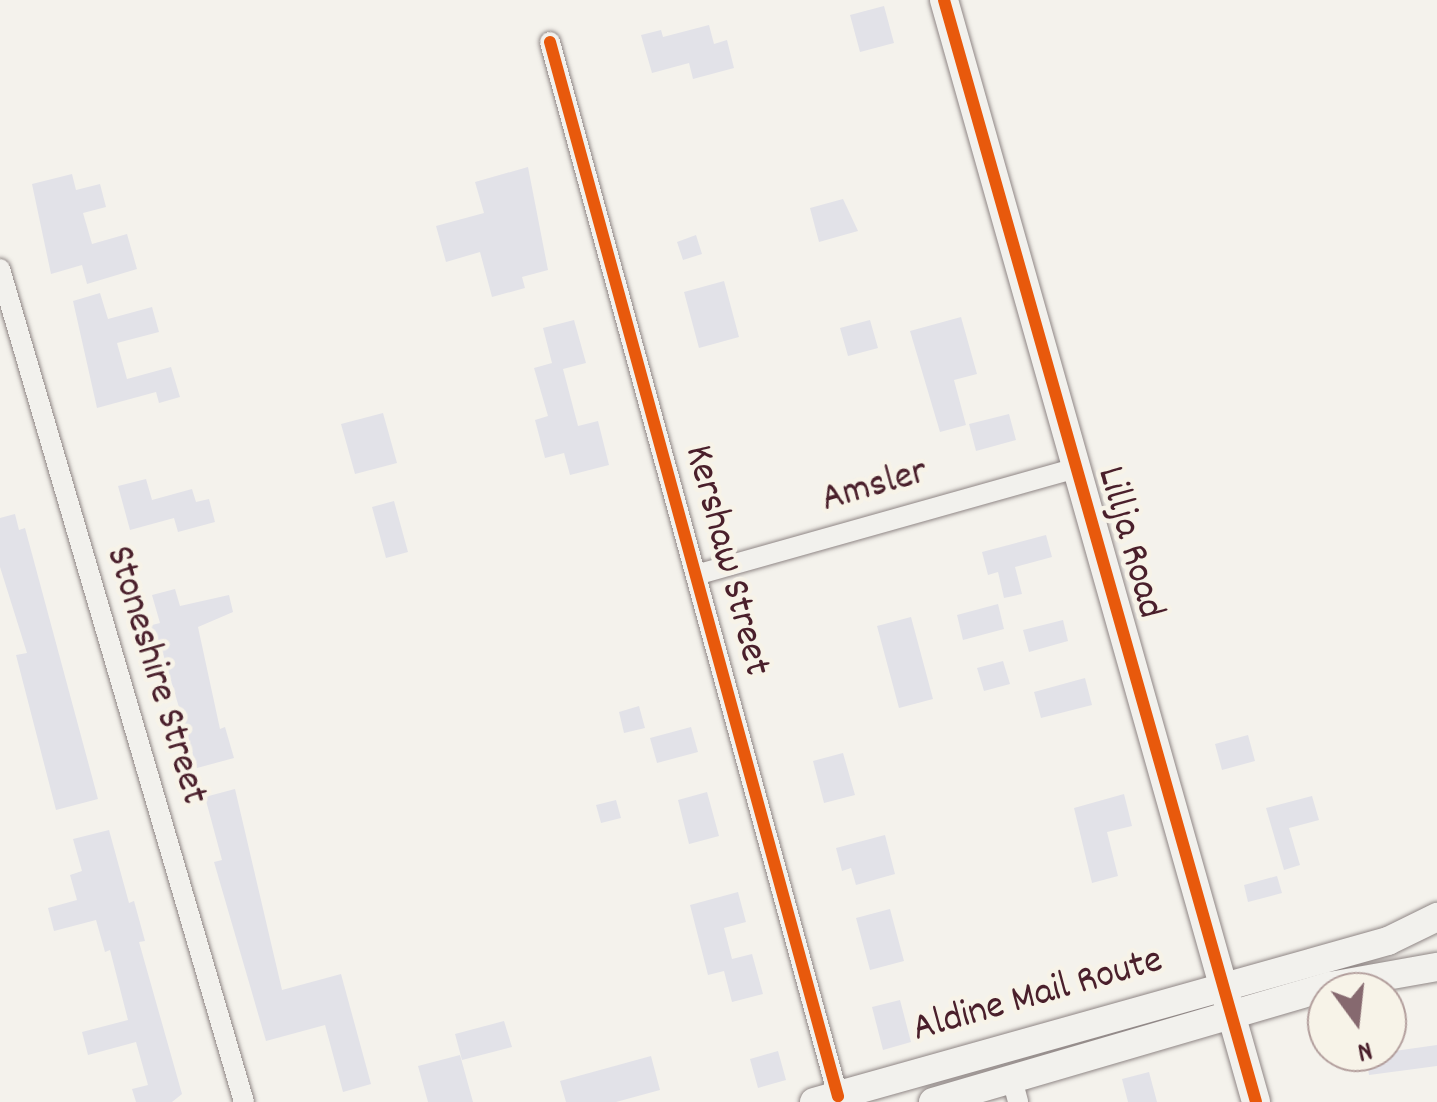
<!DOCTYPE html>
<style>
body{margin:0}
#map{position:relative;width:1437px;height:1102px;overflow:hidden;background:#f4f2ec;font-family:Dekko,sans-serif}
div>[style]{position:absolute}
.building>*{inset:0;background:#e2e2e8}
.roads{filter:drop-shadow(0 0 2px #8f8685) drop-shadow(0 0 2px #8f8685)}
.street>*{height:20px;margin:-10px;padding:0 10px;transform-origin:10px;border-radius:10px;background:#f2f1ed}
.secondary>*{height:28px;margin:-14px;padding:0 14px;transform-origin:14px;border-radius:14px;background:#f2f1ed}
.cycleway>*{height:12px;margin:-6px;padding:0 6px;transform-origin:6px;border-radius:6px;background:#e8590c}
span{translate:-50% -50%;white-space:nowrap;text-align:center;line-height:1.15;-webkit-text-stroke:9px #f7f3e8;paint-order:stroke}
.street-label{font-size:40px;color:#4a1f2b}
.north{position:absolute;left:1307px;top:972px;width:100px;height:100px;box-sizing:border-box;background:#f7f3e8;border:2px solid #b29e9c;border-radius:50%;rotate:165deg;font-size:28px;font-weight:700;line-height:40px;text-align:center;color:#4a1f2b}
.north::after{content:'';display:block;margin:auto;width:35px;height:45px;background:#86696f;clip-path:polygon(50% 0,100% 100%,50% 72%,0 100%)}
</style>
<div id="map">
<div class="building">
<div style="clip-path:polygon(884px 6px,894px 43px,860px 52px,850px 15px)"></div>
<div style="clip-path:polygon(709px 25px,714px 44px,727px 40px,734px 68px,693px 79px,689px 63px,652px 73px,641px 35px,661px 30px,663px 37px)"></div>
<div style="clip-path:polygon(528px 167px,548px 270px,522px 277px,525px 288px,492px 297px,480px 252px,446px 262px,436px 226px,484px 213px,475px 182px)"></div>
<div style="clip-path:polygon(72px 174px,76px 190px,100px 184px,106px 207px,83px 213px,92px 244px,127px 234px,137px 269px,87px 284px,82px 265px,51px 274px,32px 184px)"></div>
<div style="clip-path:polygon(843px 199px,858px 231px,819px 242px,810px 208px)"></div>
<div style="clip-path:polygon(696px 235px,702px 254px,683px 260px,677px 242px)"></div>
<div style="clip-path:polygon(724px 281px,739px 337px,699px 348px,684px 292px)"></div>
<div style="clip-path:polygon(100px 293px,108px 319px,152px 307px,159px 332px,117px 343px,127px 379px,171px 367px,180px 397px,159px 403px,156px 392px,97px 408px,73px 301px)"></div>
<div style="clip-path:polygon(961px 317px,977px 374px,954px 380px,966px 425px,940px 432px,910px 331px)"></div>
<div style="clip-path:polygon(574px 320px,586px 363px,563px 369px,578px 426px,598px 421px,609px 465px,570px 475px,564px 453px,545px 458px,535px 420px,548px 416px,534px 368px,552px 363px,543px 328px)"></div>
<div style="clip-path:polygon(870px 320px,878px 348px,848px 356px,840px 328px)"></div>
<div style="clip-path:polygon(383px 413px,397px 463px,355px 474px,341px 424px)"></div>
<div style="clip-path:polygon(1009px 414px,1016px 440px,976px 451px,969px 424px)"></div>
<div style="clip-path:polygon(146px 479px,152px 500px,192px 489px,196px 502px,209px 499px,215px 522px,178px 532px,174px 518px,130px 530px,118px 486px)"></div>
<div style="clip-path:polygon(394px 501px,408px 552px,386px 558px,372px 507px)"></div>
<div style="clip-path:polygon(15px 514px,19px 530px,25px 528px,98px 799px,56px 810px,16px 655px,27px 653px,0 567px,0 518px)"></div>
<div style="clip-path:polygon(1046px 535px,1052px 557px,1015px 567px,1022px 594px,1004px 598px,998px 572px,988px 575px,982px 552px)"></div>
<div style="clip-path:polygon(175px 589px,180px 606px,229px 595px,233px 612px,198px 627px,220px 729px,225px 727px,234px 758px,197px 768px,159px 640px,144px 644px,140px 628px,160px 623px,152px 595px)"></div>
<div style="clip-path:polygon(998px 604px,1004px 629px,963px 640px,957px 615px)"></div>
<div style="clip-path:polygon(911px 617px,933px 699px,899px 708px,877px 626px)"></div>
<div style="clip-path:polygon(1063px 620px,1068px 641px,1029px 652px,1023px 630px)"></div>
<div style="clip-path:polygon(1003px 661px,1010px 684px,984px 691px,977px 668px)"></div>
<div style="clip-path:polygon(1085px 678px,1092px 705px,1041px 718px,1034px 692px)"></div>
<div style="clip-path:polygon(639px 706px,645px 728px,624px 733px,619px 712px)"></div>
<div style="clip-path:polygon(691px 727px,698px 752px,657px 763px,650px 738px)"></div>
<div style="clip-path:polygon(1248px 735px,1255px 761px,1222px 770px,1215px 744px)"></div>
<div style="clip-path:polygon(843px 753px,855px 795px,824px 803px,813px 761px)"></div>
<div style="clip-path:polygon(235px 789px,282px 990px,341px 974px,371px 1084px,343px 1092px,325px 1025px,266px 1041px,214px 862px,222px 860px,205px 797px)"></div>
<div style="clip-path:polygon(707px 792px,719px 836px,689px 844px,678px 800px)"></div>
<div style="clip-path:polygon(1124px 794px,1132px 826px,1107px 832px,1118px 876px,1092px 883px,1074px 808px)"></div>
<div style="clip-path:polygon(1312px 796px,1319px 820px,1289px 828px,1300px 865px,1284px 870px,1266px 808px)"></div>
<div style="clip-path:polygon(616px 800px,621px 818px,601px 823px,596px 805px)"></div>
<div style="clip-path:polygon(109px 830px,129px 903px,134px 901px,145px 941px,139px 942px,182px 1094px,172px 1102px,136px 1102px,132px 1089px,148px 1085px,136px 1042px,88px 1055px,82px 1032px,128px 1020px,110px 950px,105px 952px,96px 920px,54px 931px,48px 908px,77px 900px,70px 875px,82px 871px,73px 839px)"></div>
<div style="clip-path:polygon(885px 835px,895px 874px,856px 885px,851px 868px,842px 871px,836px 848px)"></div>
<div style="clip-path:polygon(1277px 876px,1282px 893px,1248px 902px,1244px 885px)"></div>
<div style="clip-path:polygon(738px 892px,746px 922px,724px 928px,732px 959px,752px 954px,763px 994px,732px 1002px,724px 971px,708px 975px,690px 905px)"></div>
<div style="clip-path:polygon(890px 909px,904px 961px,870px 970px,856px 918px)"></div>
<div style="clip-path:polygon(900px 1000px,911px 1042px,883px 1050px,872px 1007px)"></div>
<div style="clip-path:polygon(504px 1021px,512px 1047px,462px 1060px,455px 1034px)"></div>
<div style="clip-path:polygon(1437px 1045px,1437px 1066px,1369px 1075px,1366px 1055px)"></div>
<div style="clip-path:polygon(778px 1051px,786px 1080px,758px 1088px,750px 1059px)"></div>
<div style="clip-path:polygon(460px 1055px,473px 1102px,428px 1102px,418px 1066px)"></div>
<div style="clip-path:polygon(651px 1056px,660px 1090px,616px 1102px,566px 1102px,560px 1081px)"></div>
<div style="clip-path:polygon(1149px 1072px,1157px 1102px,1128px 1102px,1122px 1079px)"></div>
</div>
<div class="roads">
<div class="street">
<div style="left:550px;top:42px;width:1093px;rotate:74.72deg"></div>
<div style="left:0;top:269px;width:868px;rotate:73.67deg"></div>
<div style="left:696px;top:575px;width:392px;rotate:-15.7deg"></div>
<div style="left:1012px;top:1079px;width:24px;rotate:75deg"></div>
</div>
<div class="secondary">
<div style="left:944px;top:0;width:1145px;rotate:74.19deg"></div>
<div style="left:814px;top:1102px;width:596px;rotate:-15.67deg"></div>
<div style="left:1388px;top:941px;width:55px;rotate:-26.1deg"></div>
<div style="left:933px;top:1102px;width:414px;rotate:-16.3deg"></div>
<div style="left:1330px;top:986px;width:109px;rotate:-10.1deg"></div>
</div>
</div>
<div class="cycleway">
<div style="left:944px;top:0;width:1145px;rotate:74.19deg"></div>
<div style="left:550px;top:42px;width:1093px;rotate:74.72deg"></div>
</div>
<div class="street-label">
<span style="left:875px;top:488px;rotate:-16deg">Amsler</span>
<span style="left:1128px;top:543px;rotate:74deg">Lillja Road</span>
<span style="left:725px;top:561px;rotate:75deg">Kershaw Street</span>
<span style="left:154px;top:676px;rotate:73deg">Stoneshire Street</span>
<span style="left:1038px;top:997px;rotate:-16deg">Aldine Mail Route</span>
</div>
<div class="north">N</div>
</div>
